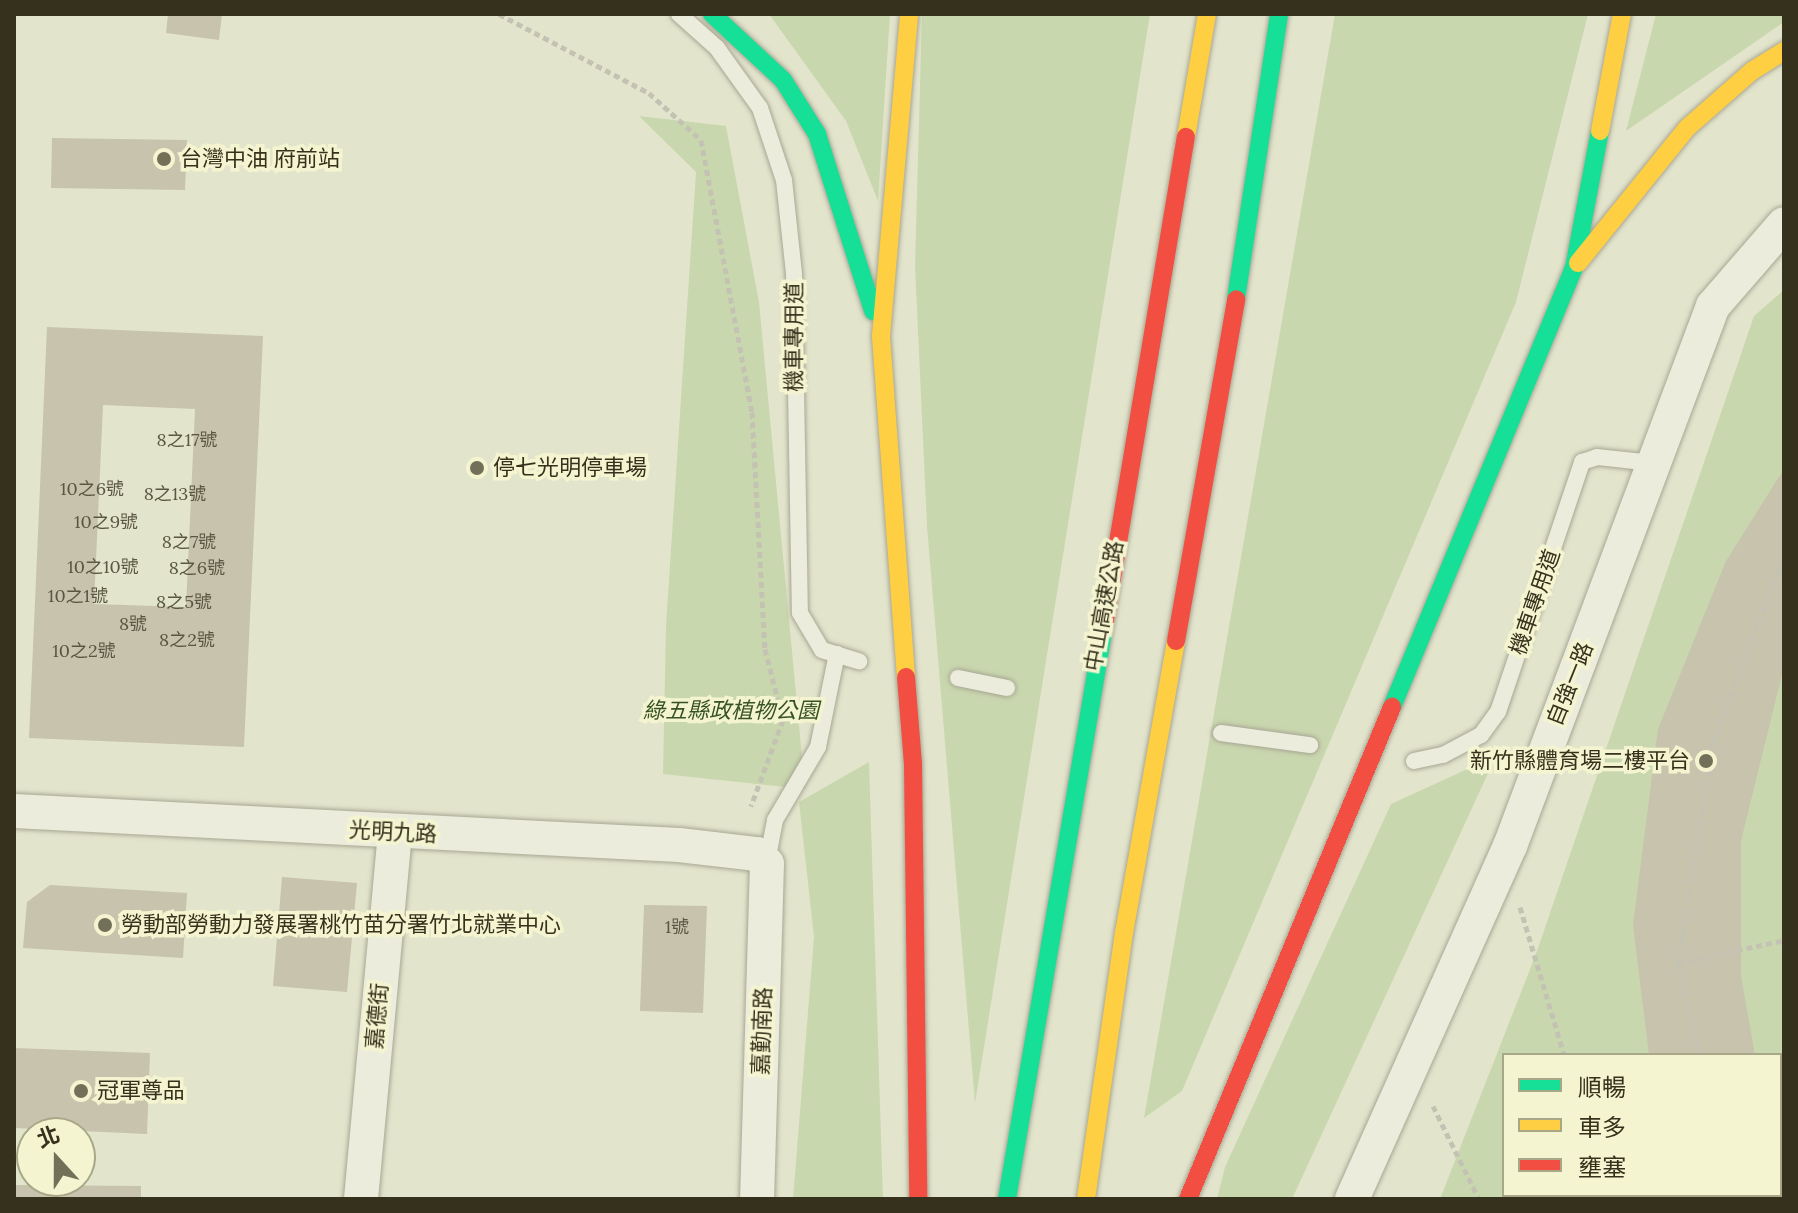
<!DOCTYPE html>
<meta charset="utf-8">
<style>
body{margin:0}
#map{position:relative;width:1798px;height:1213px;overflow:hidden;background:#e3e4cc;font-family:Lora,"Noto Sans TC",serif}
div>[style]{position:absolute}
.green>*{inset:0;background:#c9d7ae}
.building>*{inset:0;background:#c7c3ac}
.path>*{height:5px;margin-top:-2.5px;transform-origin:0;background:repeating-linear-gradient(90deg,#c4c3b3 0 6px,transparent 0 10px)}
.roads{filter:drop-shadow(0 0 2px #a8a794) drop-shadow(0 0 2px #a8a794)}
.lane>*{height:16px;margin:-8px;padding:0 8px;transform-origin:8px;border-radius:8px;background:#ececdd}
.street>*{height:34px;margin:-17px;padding:0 17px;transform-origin:17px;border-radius:17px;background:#ececdd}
.fast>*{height:18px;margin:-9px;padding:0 9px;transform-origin:9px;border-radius:9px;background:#16e098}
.slow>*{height:18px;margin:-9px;padding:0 9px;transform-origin:9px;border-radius:9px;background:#ffcf43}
.jam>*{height:18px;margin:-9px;padding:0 9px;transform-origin:9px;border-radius:9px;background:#f24e42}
.dots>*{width:22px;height:22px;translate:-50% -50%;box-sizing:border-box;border:4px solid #f4f5d0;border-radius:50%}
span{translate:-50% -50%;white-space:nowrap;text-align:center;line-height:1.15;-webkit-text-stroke:7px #f4f5d0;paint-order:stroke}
.number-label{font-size:18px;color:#5a5641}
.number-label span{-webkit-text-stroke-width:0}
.poi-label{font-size:22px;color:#36311d}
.left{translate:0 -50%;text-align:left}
.right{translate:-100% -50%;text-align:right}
.street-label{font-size:22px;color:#36311d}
.park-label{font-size:22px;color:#385323;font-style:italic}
.frame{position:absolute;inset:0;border:16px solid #36311d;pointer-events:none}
.legend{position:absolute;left:1502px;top:1053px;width:280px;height:144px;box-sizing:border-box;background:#f4f5d0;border:2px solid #a8a788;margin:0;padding:10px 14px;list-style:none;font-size:24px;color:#36311d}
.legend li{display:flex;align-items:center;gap:16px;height:40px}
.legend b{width:40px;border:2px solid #a8a788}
.north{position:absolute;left:16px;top:1117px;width:80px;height:80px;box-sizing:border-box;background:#f4f5d0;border:2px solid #a8a788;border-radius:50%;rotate:339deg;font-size:22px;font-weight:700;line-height:32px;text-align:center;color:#36311d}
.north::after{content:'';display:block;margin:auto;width:28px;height:36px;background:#73705a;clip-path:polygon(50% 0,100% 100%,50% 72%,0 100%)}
</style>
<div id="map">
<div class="green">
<div style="clip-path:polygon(769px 14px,890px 14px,878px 201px,846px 121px)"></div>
<div style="clip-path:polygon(922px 14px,1150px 14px,975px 1103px,927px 526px,915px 266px)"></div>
<div style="clip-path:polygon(1335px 14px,1588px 14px,1516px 302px,1182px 1091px,1144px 1118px)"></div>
<div style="clip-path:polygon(1656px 14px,1784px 14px,1784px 22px,1626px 131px)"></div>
<div style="clip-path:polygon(639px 116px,726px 126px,759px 302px,805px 789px,663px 774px,666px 625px,696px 172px)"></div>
<div style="clip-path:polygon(evenodd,1784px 290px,1784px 1199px,1440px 1199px,1536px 954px,1754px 316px,1784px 290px,1504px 1055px,1780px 1055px,1780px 1195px,1504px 1195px,1504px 1055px)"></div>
<div style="clip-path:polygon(1496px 756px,1292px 1199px,1217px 1199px,1225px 1167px,1391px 804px)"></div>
<div style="clip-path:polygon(869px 762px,883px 1199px,793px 1199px,814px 937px,799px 802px)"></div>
</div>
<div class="building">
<div style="clip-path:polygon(168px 14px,222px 14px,219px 40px,166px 33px)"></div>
<div style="clip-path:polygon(52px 138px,187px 140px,185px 190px,51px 188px)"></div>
<div style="clip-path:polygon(evenodd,47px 327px,263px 336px,244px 747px,29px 738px,47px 327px,103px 405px,195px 409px,186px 607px,94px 604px,103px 405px)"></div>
<div style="clip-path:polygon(1784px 469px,1784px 666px,1741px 841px,1741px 976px,1755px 1055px,1649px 1055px,1633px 925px,1658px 729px,1726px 561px)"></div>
<div style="clip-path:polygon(282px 877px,357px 883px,347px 992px,273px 986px)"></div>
<div style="clip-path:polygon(50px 885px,187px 893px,183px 958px,23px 948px,27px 902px)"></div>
<div style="clip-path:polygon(644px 905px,707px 906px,703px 1013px,640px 1011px)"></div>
<div style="clip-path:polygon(14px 1048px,150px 1053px,147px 1134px,14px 1128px)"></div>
<div style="clip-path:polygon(1780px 1137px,1784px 1199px,1643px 1195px,1780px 1195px)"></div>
<div style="clip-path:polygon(14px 1185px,141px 1186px,141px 1199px,14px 1199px)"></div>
</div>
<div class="path">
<div style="left:499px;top:14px;width:170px;rotate:27.8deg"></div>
<div style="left:649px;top:93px;width:70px;rotate:42.1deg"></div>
<div style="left:701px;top:140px;width:277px;rotate:79.4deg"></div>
<div style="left:752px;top:412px;width:237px;rotate:86.9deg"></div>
<div style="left:765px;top:649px;width:73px;rotate:75.8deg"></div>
<div style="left:783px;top:720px;width:92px;rotate:110.4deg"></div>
<div style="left:1520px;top:907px;width:154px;rotate:73.4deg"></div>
<div style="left:1678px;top:963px;width:108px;rotate:-12.2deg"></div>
<div style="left:1700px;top:1055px;width:95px;rotate:-103.4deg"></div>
<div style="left:1678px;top:963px;width:223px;rotate:-81deg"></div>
<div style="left:1713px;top:743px;width:201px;rotate:-69.3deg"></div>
<div style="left:1433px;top:1106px;width:104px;rotate:63.7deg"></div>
<div style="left:1780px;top:1184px;width:7px;rotate:56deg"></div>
<div style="left:1604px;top:1195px;width:4px;rotate:76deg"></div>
<div style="left:1733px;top:1195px;width:4px;rotate:76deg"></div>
<div style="left:1750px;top:1199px;width:9px;rotate:-27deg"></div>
</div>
<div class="roads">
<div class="lane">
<div style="left:679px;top:14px;width:51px;rotate:41.8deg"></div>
<div style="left:717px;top:48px;width:74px;rotate:54.4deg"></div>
<div style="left:760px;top:108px;width:76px;rotate:71.6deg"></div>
<div style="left:784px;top:180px;width:95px;rotate:83.9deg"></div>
<div style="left:794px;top:274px;width:339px;rotate:89deg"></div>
<div style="left:800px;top:613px;width:43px;rotate:59.3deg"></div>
<div style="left:822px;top:650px;width:39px;rotate:17deg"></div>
<div style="left:958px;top:678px;width:50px;rotate:11.5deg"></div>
<div style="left:1221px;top:733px;width:90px;rotate:7.7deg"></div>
<div style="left:1414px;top:761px;width:30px;rotate:-12deg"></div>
<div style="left:1443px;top:755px;width:43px;rotate:-27.8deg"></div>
<div style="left:1481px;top:735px;width:29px;rotate:-54deg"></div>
<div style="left:1498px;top:712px;width:264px;rotate:-71.4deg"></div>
<div style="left:1582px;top:462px;width:16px;rotate:-18deg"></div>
<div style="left:1597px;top:457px;width:55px;rotate:6.2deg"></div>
<div style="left:767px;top:862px;width:43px;rotate:-79.2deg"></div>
<div style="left:775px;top:820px;width:85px;rotate:-59.5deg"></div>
<div style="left:818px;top:747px;width:95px;rotate:-78.5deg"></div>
</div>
<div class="street">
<div style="left:14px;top:811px;width:666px;rotate:2.93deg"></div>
<div style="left:679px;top:845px;width:79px;rotate:6.6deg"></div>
<div style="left:757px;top:854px;width:14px;rotate:45deg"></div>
<div style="left:767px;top:864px;width:335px;rotate:91.7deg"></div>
<div style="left:361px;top:1199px;width:368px;rotate:-84.7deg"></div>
<div style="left:1352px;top:1199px;width:387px;rotate:-65.9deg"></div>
<div style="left:1510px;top:846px;width:577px;rotate:-69.4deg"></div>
<div style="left:1713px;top:306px;width:108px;rotate:-49.1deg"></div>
</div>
<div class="fast">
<div style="left:712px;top:14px;width:97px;rotate:42.9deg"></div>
<div style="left:783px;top:80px;width:64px;rotate:57.8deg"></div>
<div style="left:817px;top:134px;width:186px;rotate:72.4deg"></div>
<div style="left:1236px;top:299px;width:288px;rotate:-81.4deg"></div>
<div style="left:1392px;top:707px;width:475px;rotate:-67.5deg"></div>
<div style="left:1574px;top:268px;width:139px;rotate:-79.3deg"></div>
<div style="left:1007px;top:1199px;width:581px;rotate:-80.39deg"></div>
</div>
<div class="slow">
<div style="left:1600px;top:131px;width:119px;rotate:-79.4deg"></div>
<div style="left:1186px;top:137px;width:125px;rotate:-80.3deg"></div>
<div style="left:1578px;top:263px;width:174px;rotate:-51.1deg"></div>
<div style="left:1687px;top:128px;width:86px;rotate:-41.2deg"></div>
<div style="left:1752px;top:71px;width:38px;rotate:-32deg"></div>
<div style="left:906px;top:677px;width:342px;rotate:-94.2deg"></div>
<div style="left:881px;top:336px;width:323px;rotate:-85deg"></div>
<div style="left:1086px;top:1199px;width:269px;rotate:-81.9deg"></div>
<div style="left:1124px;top:933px;width:297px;rotate:-79.9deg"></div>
</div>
<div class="jam">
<div style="left:1104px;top:626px;width:496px;rotate:-80.5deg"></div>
<div style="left:1176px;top:641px;width:347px;rotate:-80deg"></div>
<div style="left:906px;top:677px;width:87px;rotate:85.4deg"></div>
<div style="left:913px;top:764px;width:435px;rotate:89.3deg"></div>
<div style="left:1188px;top:1199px;width:533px;rotate:-67.48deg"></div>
</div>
</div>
<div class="dots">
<div style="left:164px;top:159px;background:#73705a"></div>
<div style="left:477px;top:468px;background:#73705a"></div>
<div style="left:1706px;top:761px;background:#73705a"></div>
<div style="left:105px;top:925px;background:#73705a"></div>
<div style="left:81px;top:1091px;background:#73705a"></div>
</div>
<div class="number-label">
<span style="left:187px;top:440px">8之17號</span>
<span style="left:92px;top:489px">10之6號</span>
<span style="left:175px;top:494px">8之13號</span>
<span style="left:106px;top:522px">10之9號</span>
<span style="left:189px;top:542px">8之7號</span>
<span style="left:103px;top:567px">10之10號</span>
<span style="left:197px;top:568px">8之6號</span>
<span style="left:78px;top:596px">10之1號</span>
<span style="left:184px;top:602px">8之5號</span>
<span style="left:133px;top:624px">8號</span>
<span style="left:187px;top:640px">8之2號</span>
<span style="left:84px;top:651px">10之2號</span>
<span style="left:677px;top:927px">1號</span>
</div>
<div class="poi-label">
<span class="left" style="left:180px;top:159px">台灣中油 府前站</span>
<span class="left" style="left:493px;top:468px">停七光明停車場</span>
<span class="right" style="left:1690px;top:761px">新竹縣體育場二樓平台</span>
<span class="left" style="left:121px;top:925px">勞動部勞動力發展署桃竹苗分署竹北就業中心</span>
<span class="left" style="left:97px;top:1091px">冠軍尊品</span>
</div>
<div class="street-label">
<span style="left:794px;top:337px;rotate:-90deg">機車專用道</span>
<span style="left:1535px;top:602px;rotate:-71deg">機車專用道</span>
<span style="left:1104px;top:606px;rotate:-80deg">中山高速公路</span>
<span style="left:1570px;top:684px;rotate:-68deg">自強一路</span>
<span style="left:393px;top:832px;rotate:3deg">光明九路</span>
<span style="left:377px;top:1016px;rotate:-85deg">嘉德街</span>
<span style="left:762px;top:1031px;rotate:-88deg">嘉勤南路</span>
</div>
<div class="park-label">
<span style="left:731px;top:711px">綠五縣政植物公園</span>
</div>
<div class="frame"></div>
<ul class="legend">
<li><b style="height:10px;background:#16e098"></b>順暢</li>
<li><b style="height:10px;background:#ffcf43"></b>車多</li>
<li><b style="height:10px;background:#f24e42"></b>壅塞</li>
</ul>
<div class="north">北</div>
</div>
